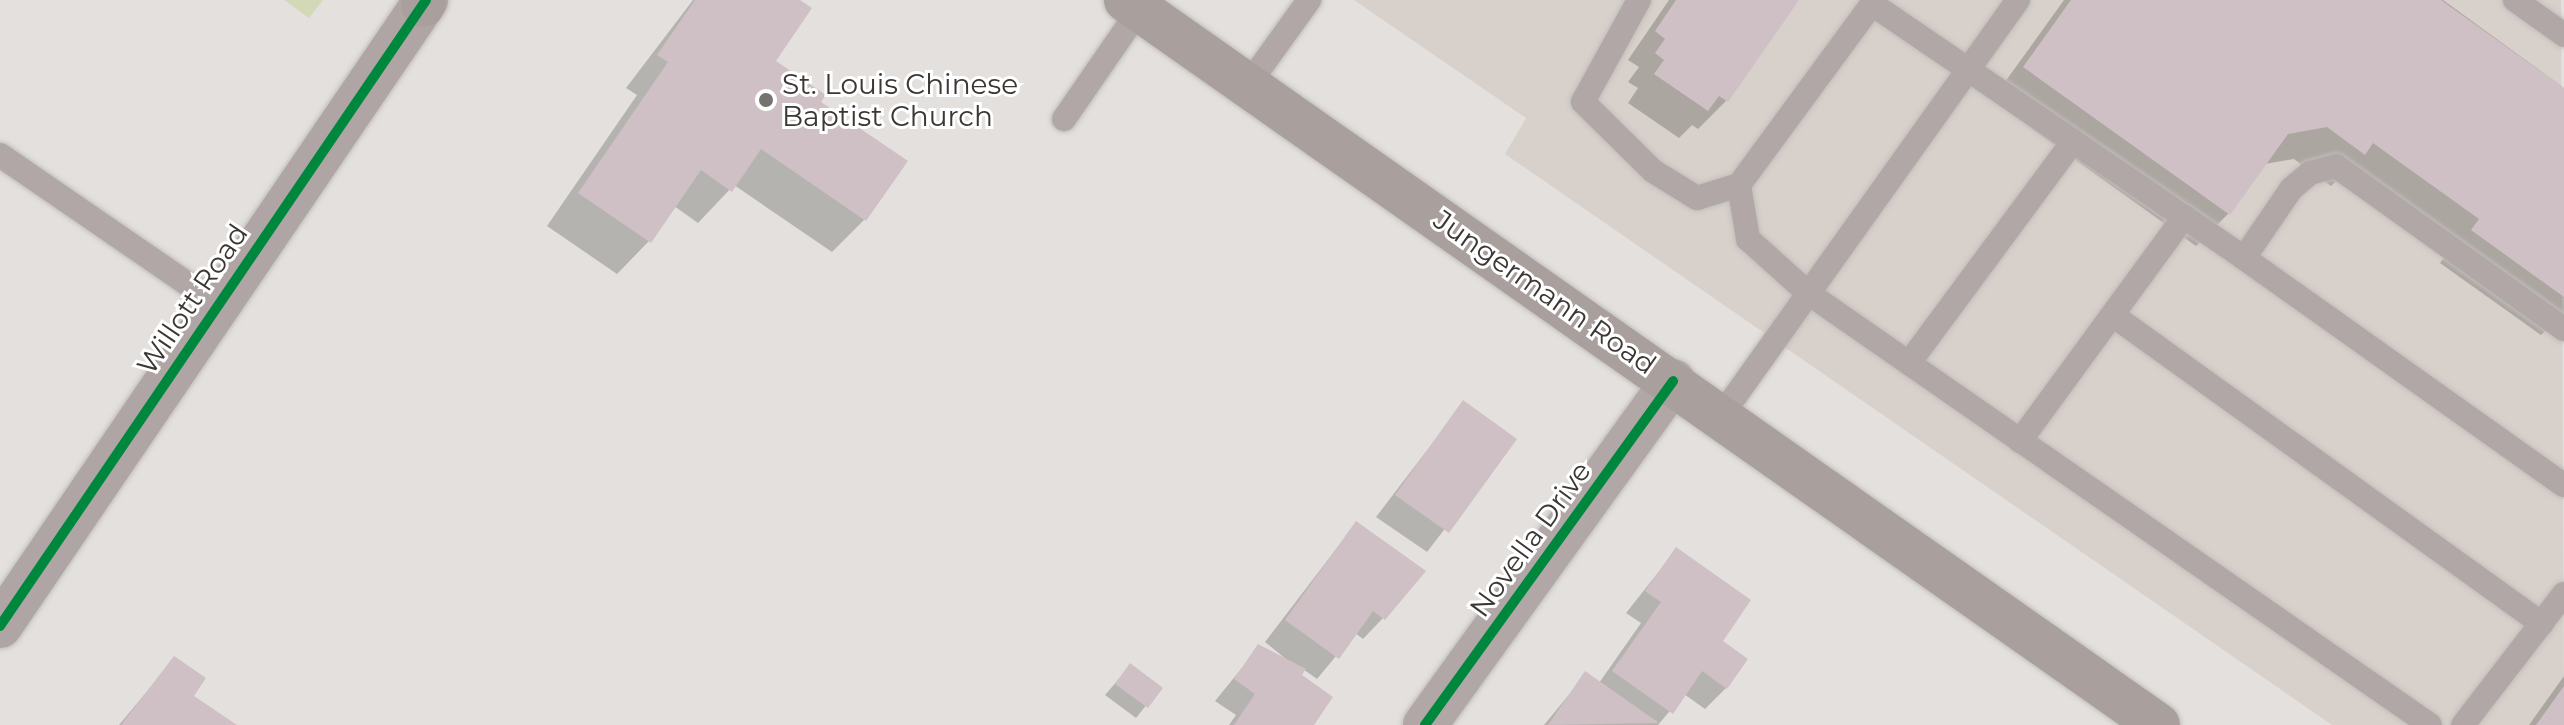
<!DOCTYPE html>
<style>
body{margin:0}
#map{position:relative;width:2564px;height:725px;overflow:hidden;background:#e3e0dd;font-family:Montserrat,sans-serif}
div>[style]{position:absolute}
.built>*{inset:0;background:#d8d0ca}
.green>*{inset:0;background:#d3d8b6}
.shadow>*{inset:0;background:#0003}
.building>*{inset:0;background:#cfc0c6}
.roads{filter:drop-shadow(0 0 2px #c0bebc) drop-shadow(0 0 2px #c0bebc)}
.service>*{height:24px;margin:-12px;padding:0 12px;transform-origin:12px;border-radius:12px;background:#b1a7a6}
.minor>*{height:44px;margin:-22px;padding:0 22px;transform-origin:22px;border-radius:22px;background:#b1a7a6}
.secondary>*{height:44px;margin:-22px;padding:0 22px;transform-origin:22px;border-radius:22px;background:#b0a5a5}
.primary>*{height:44px;margin:-22px;padding:0 22px;transform-origin:22px;border-radius:22px;background:#a99f9d}
.cycleway>*{height:10px;margin:-5px;padding:0 5px;transform-origin:5px;border-radius:5px;background:#00873e}
.dots>*{width:22px;height:22px;translate:-50% -50%;box-sizing:border-box;border:4px solid #fff;border-radius:50%}
span{translate:-50% -50%;white-space:nowrap;text-align:center;line-height:1.15;-webkit-text-stroke:6px #fff;paint-order:stroke}
.poi-label{font-size:28px;color:#3a3735}
.left{translate:0 -50%;text-align:left}
.street-label{font-size:28px;color:#3a3735}
</style>
<div id="map">
<div class="built">
<div style="clip-path:polygon(1354px 0,2561px 0,2564px 725px,2332px 725px,1505px 154px,1526px 118px)"></div>
</div>
<div class="green">
<div style="clip-path:polygon(284px 0,323px 0,309px 18px)"></div>
</div>
<div class="shadow">
<div style="clip-path:polygon(693px 0,796px 0,773px 61px,818px 102px,864px 220px,832px 252px,734px 185px,698px 223px,674px 206px,649px 241px,617px 274px,547px 226px,637px 95px,626px 88px)"></div>
<div style="clip-path:polygon(1669px 0,1796px 0,1726px 101px,1698px 129px,1692px 125px,1679px 138px,1628px 103px,1638px 88px,1628px 82px,1639px 67px,1628px 60px)"></div>
<div style="clip-path:polygon(2064px 0,2443px 0,2564px 88px,2564px 335px,2550px 326px,2541px 335px,2440px 263px,2448px 252px,2341px 176px,2331px 186px,2294px 159px,2264px 164px,2228px 214px,2196px 246px,1992px 100px)"></div>
<div style="clip-path:polygon(1464px 402px,1514px 439px,1427px 552px,1376px 517px)"></div>
<div style="clip-path:polygon(1356px 523px,1383px 618px,1363px 639px,1355px 633px,1317px 679px,1303px 669px,1299px 675px,1311px 725px,1229px 725px,1236px 715px,1215px 701px,1259px 647px,1292px 664px,1265px 642px)"></div>
<div style="clip-path:polygon(1676px 550px,1720px 642px,1726px 688px,1705px 709px,1684px 694px,1658px 725px,1544px 725px,1586px 674px,1599px 683px,1641px 623px,1626px 613px)"></div>
<div style="clip-path:polygon(174px 659px,192px 697px,233px 725px,119px 725px)"></div>
<div style="clip-path:polygon(1130px 666px,1160px 688px,1136px 718px,1105px 695px)"></div>
<div style="clip-path:polygon(2564px 676px,2564px 725px,2529px 725px)"></div>
</div>
<div class="building">
<div style="clip-path:polygon(695px 0,800px 0,812px 8px,776px 61px,826px 95px,821px 102px,908px 161px,866px 221px,761px 149px,732px 192px,701px 170px,651px 243px,578px 193px,668px 62px,657px 55px)"></div>
<div style="clip-path:polygon(1676px 0,1799px 0,1728px 102px,1719px 96px,1708px 111px,1654px 74px,1664px 60px,1655px 53px,1665px 39px,1655px 31px)"></div>
<div style="clip-path:polygon(2071px 0,2441px 0,2564px 88px,2564px 297px,2471px 230px,2479px 219px,2373px 143px,2365px 155px,2327px 127px,2288px 134px,2230px 215px,2023px 67px)"></div>
<div style="clip-path:polygon(1463px 400px,1517px 439px,1449px 533px,1395px 495px)"></div>
<div style="clip-path:polygon(1356px 521px,1426px 571px,1385px 620px,1373px 611px,1339px 659px,1285px 620px)"></div>
<div style="clip-path:polygon(1676px 547px,1751px 600px,1723px 641px,1748px 659px,1727px 689px,1702px 671px,1673px 714px,1612px 671px,1661px 602px,1645px 591px)"></div>
<div style="clip-path:polygon(1258px 644px,1306px 669px,1302px 675px,1333px 697px,1314px 725px,1234px 725px,1255px 694px,1234px 679px)"></div>
<div style="clip-path:polygon(174px 656px,206px 678px,194px 696px,237px 725px,121px 725px)"></div>
<div style="clip-path:polygon(1130px 663px,1163px 688px,1148px 708px,1115px 684px)"></div>
<div style="clip-path:polygon(1585px 671px,1659px 723px,1548px 725px)"></div>
<div style="clip-path:polygon(2564px 686px,2564px 725px,2536px 725px)"></div>
</div>
<div class="roads">
<div class="service">
<div style="left:1639px;top:0;width:116px;rotate:118.8deg"></div>
<div style="left:1583px;top:102px;width:98px;rotate:44.6deg"></div>
<div style="left:1653px;top:171px;width:52px;rotate:31.5deg"></div>
<div style="left:1697px;top:198px;width:44px;rotate:-17.2deg"></div>
<div style="left:1739px;top:185px;width:230px;rotate:-53.7deg"></div>
<div style="left:2515px;top:0;width:60px;rotate:35.5deg"></div>
<div style="left:1872px;top:4px;width:450px;rotate:34.3deg"></div>
<div style="left:2244px;top:258px;width:83px;rotate:-55.7deg"></div>
<div style="left:2291px;top:189px;width:25px;rotate:-40deg"></div>
<div style="left:2310px;top:173px;width:27px;rotate:-15deg"></div>
<div style="left:2336px;top:166px;width:280px;rotate:35.6deg"></div>
<div style="left:1248px;top:85px;width:105px;rotate:-54.3deg"></div>
<div style="left:1064px;top:119px;width:134px;rotate:-55.4deg"></div>
<div style="left:0;top:155px;width:263px;rotate:34.5deg"></div>
<div style="left:1739px;top:185px;width:55px;rotate:80.5deg"></div>
<div style="left:1748px;top:239px;width:81px;rotate:42deg"></div>
<div style="left:1808px;top:293px;width:757px;rotate:34.78deg"></div>
<div style="left:2244px;top:258px;width:392px;rotate:35.4deg"></div>
<div style="left:2114px;top:316px;width:527px;rotate:35.74deg"></div>
<div style="left:1909px;top:363px;width:276px;rotate:-53.5deg"></div>
<div style="left:1721px;top:416px;width:511px;rotate:-54.48deg"></div>
<div style="left:2020px;top:441px;width:278px;rotate:-53.8deg"></div>
<div style="left:2463px;top:725px;width:165px;rotate:-52.4deg"></div>
</div>
<div class="minor">
<div style="left:1425px;top:725px;width:424px;rotate:-54.2deg"></div>
</div>
<div class="secondary">
<div style="left:0;top:626px;width:757px;rotate:-55.76deg"></div>
</div>
<div class="primary">
<div style="left:1126px;top:0;width:1261px;rotate:35.09deg"></div>
<div style="left:423px;top:5px;width:5px;rotate:-79deg"></div>
</div>
</div>
<div class="cycleway">
<div style="left:0;top:626px;width:757px;rotate:-55.76deg"></div>
<div style="left:1425px;top:725px;width:424px;rotate:-54.2deg"></div>
</div>
<div class="dots">
<div style="left:766px;top:100px;background:#757270"></div>
</div>
<div class="poi-label">
<span class="left" style="left:782px;top:100px">St. Louis Chinese<br>Baptist Church</span>
</div>
<div class="street-label">
<span style="left:1545px;top:292px;rotate:35deg">Jungermann Road</span>
<span style="left:192px;top:299px;rotate:-56deg">Willott Road</span>
<span style="left:1530px;top:539px;rotate:-54deg">Novella Drive</span>
</div>
</div>
